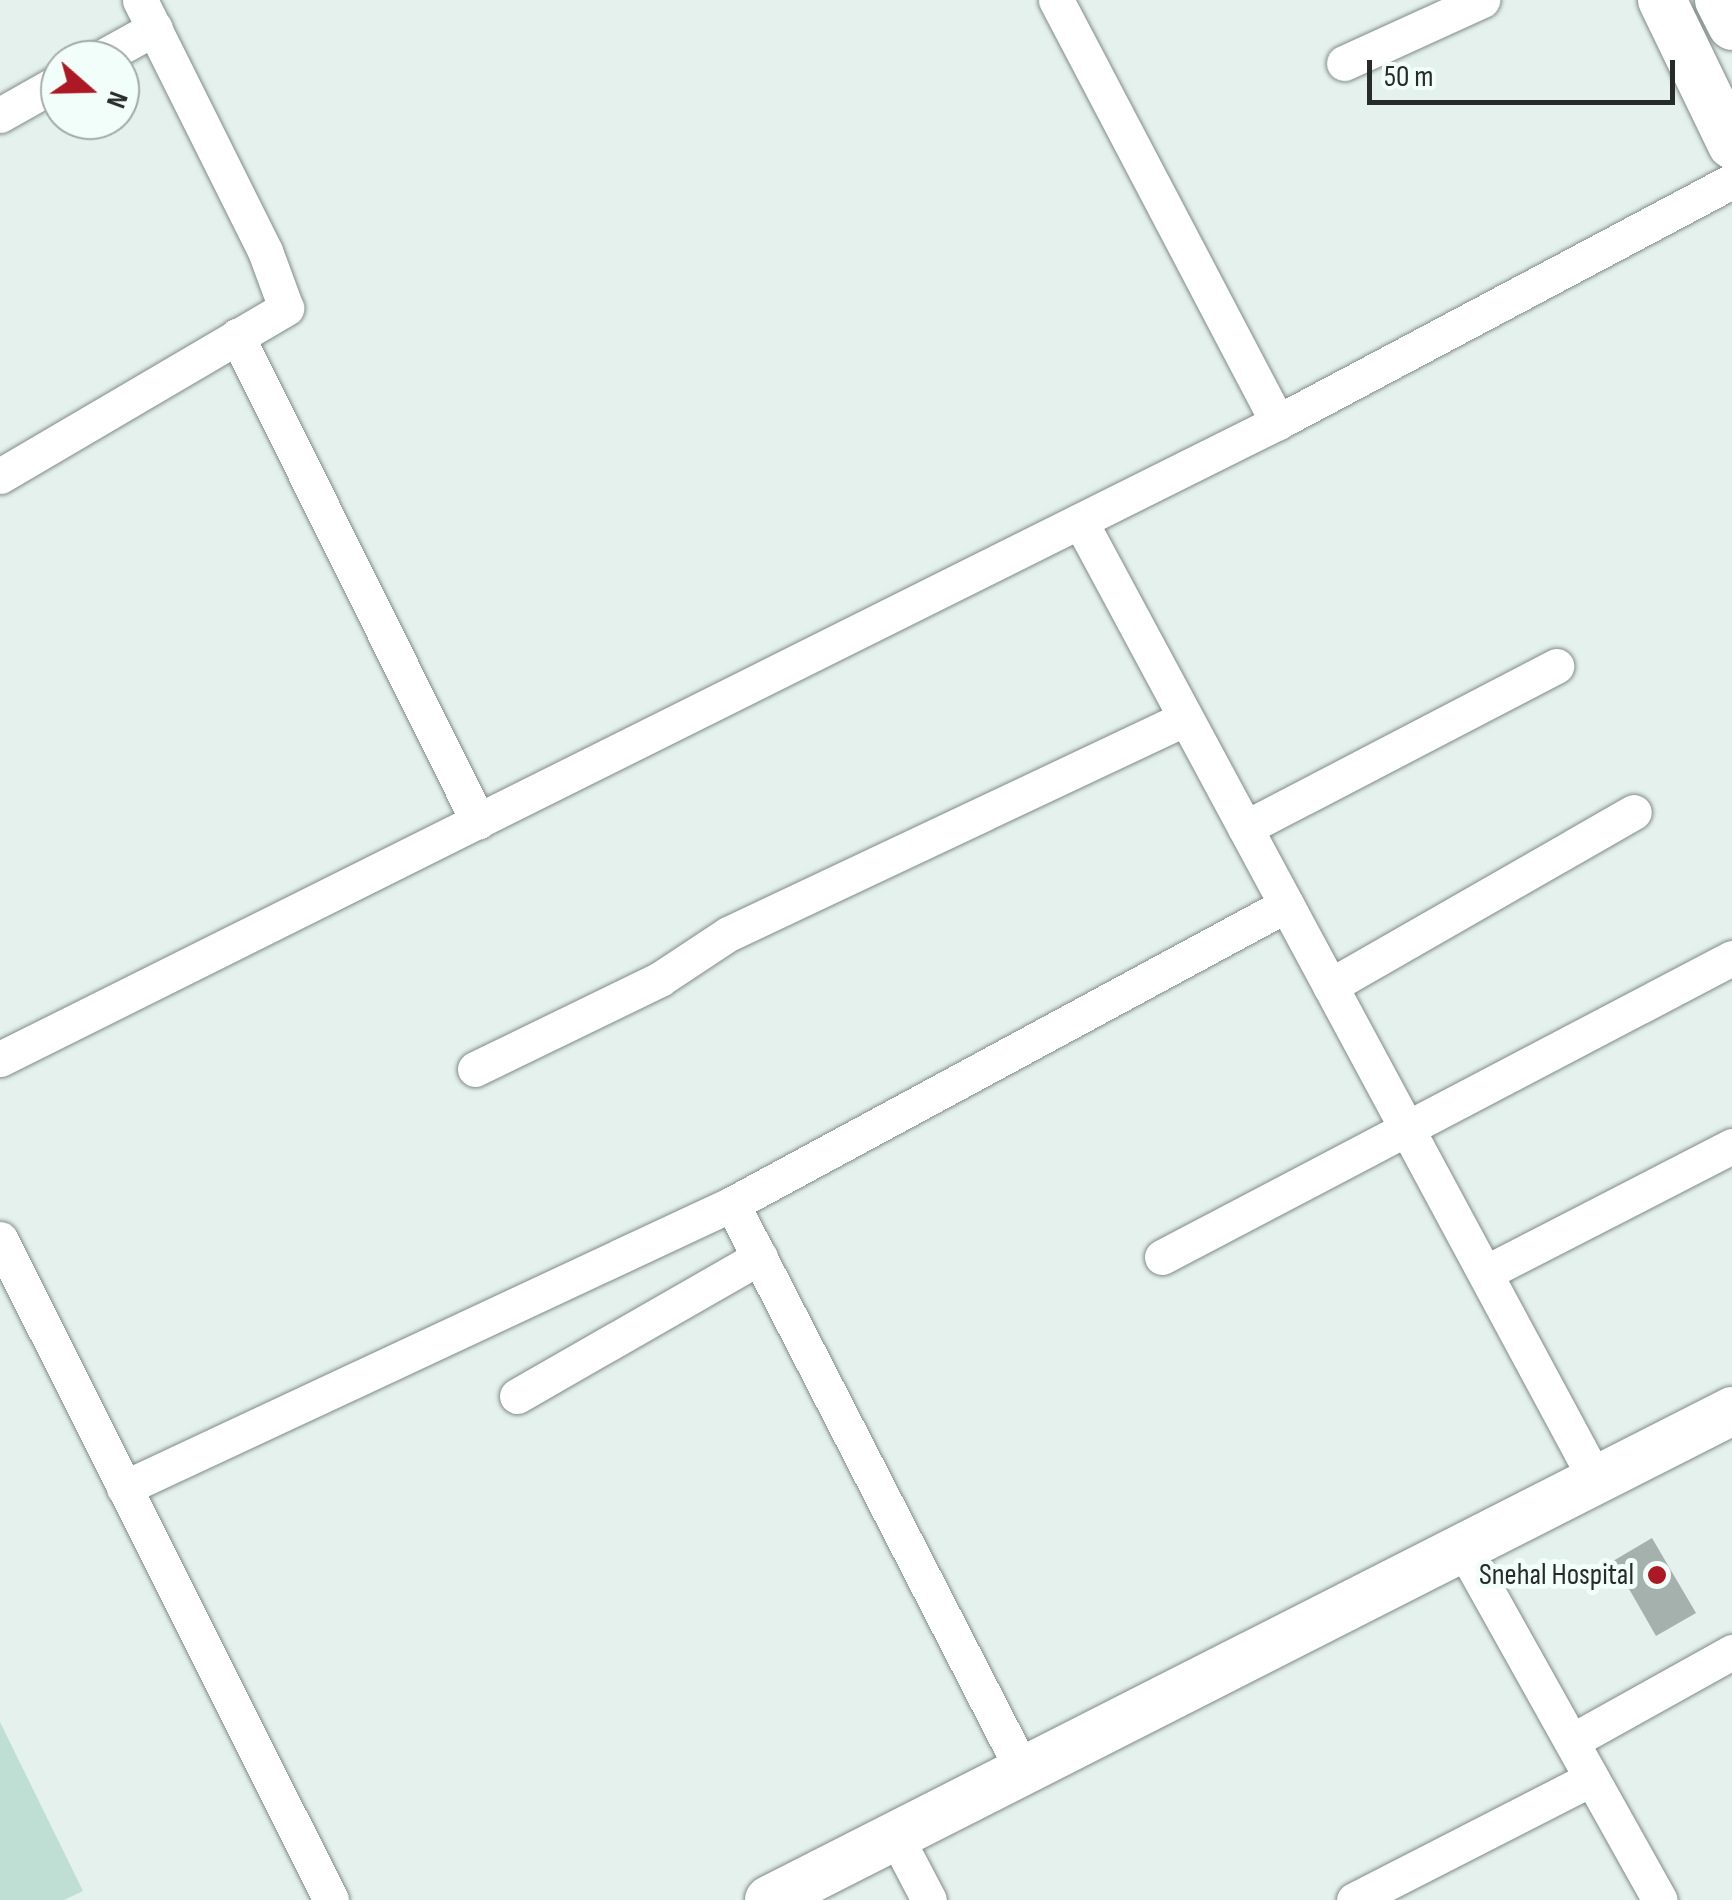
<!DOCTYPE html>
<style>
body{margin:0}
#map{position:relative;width:1732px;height:1900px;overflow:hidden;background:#e5f1ed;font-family:"Sofia Sans Condensed",sans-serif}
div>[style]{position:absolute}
.green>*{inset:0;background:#bfdfd5}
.building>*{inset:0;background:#a5b1ad}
.roads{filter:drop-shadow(0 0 2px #808b88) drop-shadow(0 0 2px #808b88)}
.street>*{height:35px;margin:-17.5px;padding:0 17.5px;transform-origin:17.5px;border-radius:17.5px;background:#fff}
.secondary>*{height:48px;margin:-24px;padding:0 24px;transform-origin:24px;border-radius:24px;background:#fff}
.dots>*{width:28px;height:28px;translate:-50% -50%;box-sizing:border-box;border:5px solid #f2fefa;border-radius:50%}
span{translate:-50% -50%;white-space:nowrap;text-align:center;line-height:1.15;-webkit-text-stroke:10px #f2fefa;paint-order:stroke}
.poi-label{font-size:30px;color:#272b2a}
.right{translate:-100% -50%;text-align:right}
.north{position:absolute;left:40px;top:40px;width:100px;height:100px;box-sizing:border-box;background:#f2fefa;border:2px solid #a1aaa7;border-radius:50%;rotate:110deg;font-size:28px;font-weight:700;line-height:40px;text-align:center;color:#272b2a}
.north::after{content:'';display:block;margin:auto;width:35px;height:45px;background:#ac1823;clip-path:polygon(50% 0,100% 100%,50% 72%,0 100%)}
.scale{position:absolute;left:1367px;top:60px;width:308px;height:45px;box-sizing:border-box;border:5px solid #272b2a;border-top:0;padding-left:12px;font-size:30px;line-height:35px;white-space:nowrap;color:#272b2a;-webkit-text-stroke:8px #f2fefa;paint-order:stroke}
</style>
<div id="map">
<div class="green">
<div style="clip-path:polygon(0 1722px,83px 1891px,64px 1900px,0 1900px)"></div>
</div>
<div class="building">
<div style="clip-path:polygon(1652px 1538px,1696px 1613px,1656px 1636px,1613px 1561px)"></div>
</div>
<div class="roads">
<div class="street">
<div style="left:1056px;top:0;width:477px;rotate:62.3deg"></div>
<div style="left:97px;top:60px;width:66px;rotate:-28.9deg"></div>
<div style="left:1344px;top:63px;width:152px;rotate:-24.5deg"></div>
<div style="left:0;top:115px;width:69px;rotate:-29.5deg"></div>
<div style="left:237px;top:336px;width:542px;rotate:63.58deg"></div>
<div style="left:0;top:476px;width:332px;rotate:-30.4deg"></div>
<div style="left:286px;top:308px;width:61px;rotate:-110.2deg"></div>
<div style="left:265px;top:251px;width:280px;rotate:-116.5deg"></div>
<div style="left:1080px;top:521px;width:1089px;rotate:61.72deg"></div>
<div style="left:1245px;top:828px;width:351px;rotate:-27.5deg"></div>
<div style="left:1330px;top:986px;width:350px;rotate:-29.8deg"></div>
<div style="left:0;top:1059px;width:1428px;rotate:-26.49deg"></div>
<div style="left:1278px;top:422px;width:514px;rotate:-27.96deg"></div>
<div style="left:475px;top:1069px;width:206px;rotate:-25.9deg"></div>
<div style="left:660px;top:979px;width:82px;rotate:-33.5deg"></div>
<div style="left:728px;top:934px;width:506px;rotate:-25.25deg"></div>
<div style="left:0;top:1239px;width:739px;rotate:63.4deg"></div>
<div style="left:1162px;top:1257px;width:644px;rotate:-27.68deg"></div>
<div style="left:1485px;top:1273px;width:278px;rotate:-27.2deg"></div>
<div style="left:517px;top:1396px;width:280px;rotate:-29.8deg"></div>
<div style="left:124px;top:1488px;width:671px;rotate:-25.04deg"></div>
<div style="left:1463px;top:1548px;width:403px;rotate:60.8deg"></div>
<div style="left:1572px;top:1741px;width:183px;rotate:-29.1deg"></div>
<div style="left:1023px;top:1771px;width:637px;rotate:-117.17deg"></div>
<div style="left:732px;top:1204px;width:630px;rotate:-28.36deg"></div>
<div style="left:895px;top:1835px;width:73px;rotate:62.4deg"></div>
<div style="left:1354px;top:1900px;width:267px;rotate:-27.1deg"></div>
</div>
<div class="secondary">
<div style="left:1662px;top:0;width:161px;rotate:64.2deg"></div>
<div style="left:1719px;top:0;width:29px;rotate:63deg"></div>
<div style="left:769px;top:1900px;width:1080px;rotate:-26.92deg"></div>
</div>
</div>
<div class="dots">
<div style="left:1657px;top:1575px;background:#ac1823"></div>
</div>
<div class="poi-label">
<span class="right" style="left:1634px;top:1575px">Snehal Hospital</span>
</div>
<div class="north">N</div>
<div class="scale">50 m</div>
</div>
